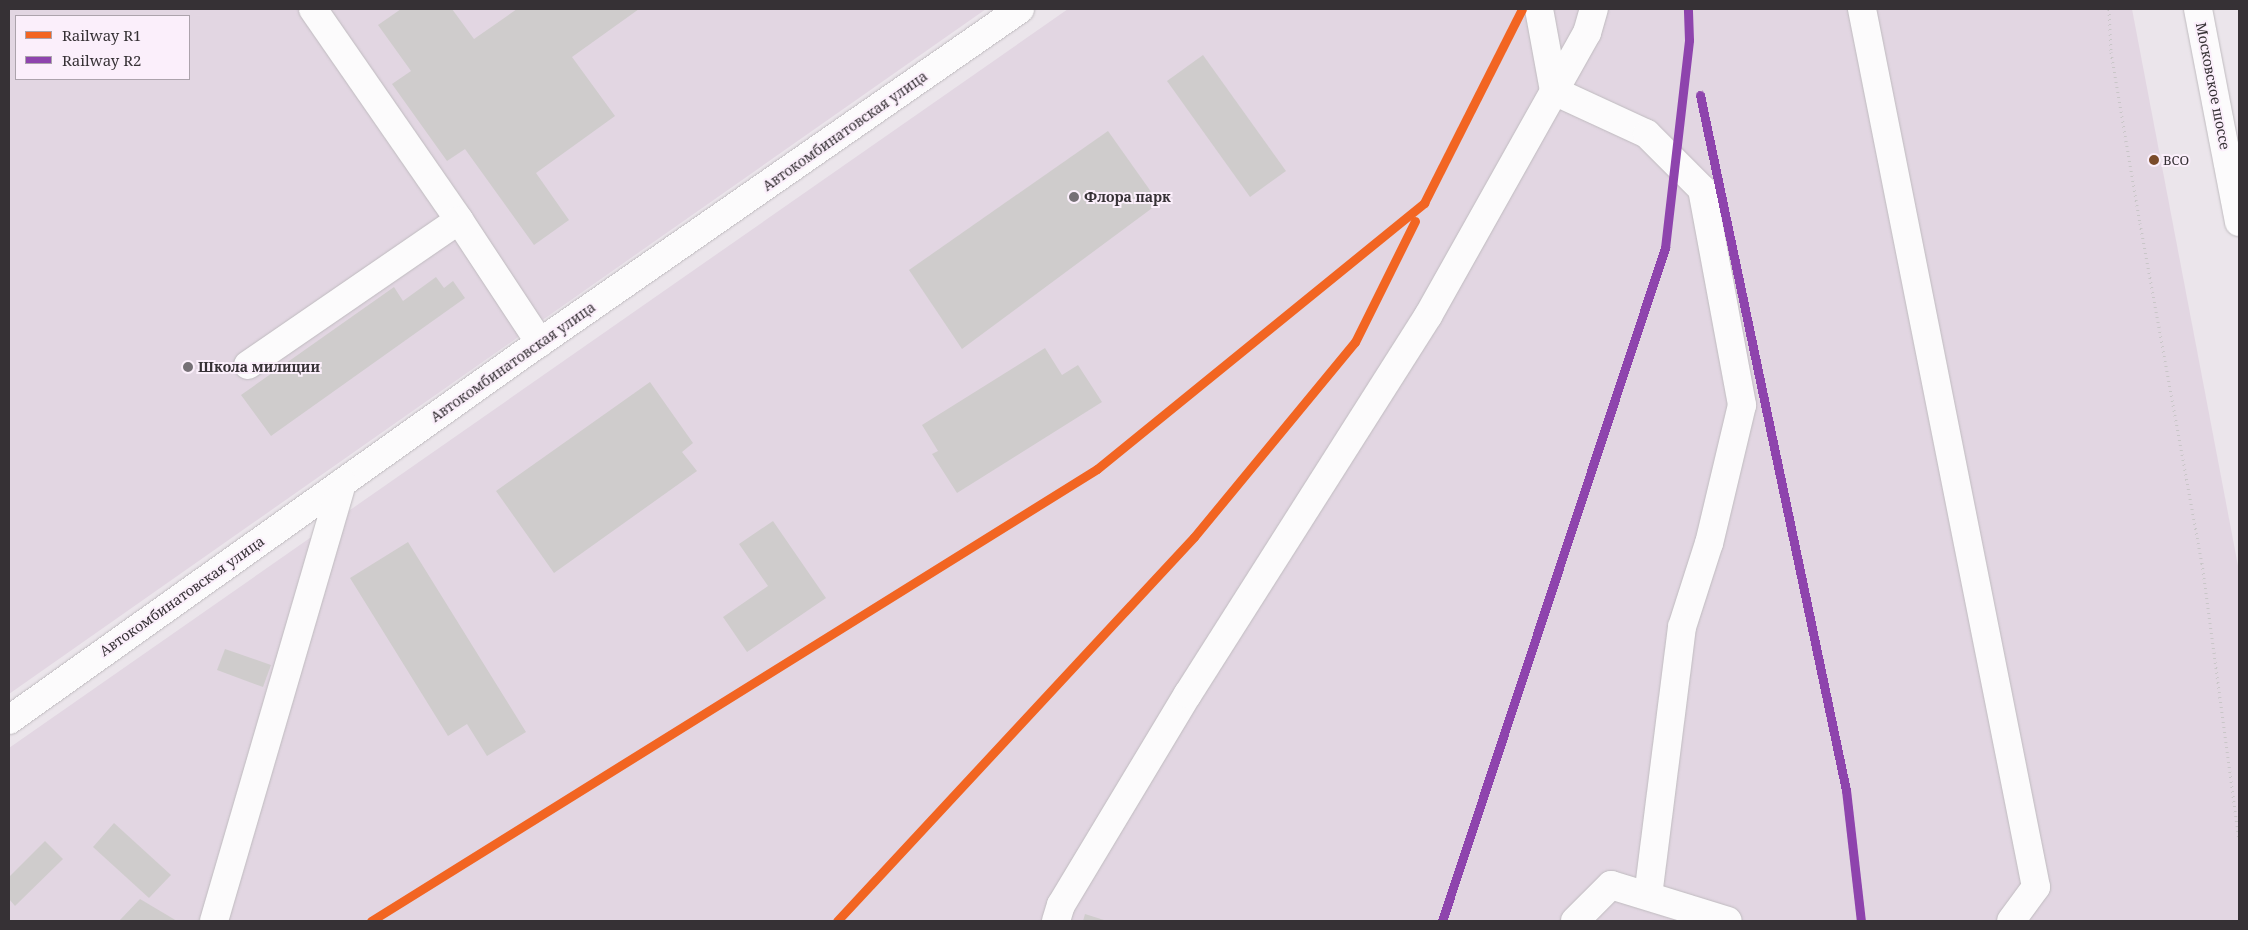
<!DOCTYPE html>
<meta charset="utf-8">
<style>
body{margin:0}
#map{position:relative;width:2248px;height:930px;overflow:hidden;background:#ebe5eb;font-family:"Noto Serif",serif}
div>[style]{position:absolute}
.built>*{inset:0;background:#e2d6e2}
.building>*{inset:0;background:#cfcccc}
.path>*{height:3px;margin-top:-1.5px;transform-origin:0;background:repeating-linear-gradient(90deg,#c9c6c8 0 1px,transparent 0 5px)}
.roads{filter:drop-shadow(0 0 1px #bfbbbf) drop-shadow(0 0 1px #bfbbbf)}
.minor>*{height:28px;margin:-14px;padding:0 14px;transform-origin:14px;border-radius:14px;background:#fcfbfc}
.major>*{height:28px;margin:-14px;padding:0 14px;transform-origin:14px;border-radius:14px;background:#fcfbfc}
.rail-1>*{height:9px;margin:-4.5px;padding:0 4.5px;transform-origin:4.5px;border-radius:4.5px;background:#f26522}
.rail-2>*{height:9px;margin:-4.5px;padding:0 4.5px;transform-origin:4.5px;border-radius:4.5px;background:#8e44ad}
.dots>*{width:14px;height:14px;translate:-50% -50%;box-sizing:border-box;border:2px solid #fbeffb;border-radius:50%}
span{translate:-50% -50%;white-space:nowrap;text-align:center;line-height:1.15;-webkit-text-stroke:4px #fbeffb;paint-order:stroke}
.bus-label{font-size:13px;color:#363135}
.left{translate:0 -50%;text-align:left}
.street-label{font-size:14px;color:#363135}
.poi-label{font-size:14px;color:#363135;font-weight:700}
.frame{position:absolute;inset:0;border:10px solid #363135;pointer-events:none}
.legend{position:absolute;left:15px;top:15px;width:175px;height:65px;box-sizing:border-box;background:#fbeffb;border:1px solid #aca3ac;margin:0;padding:6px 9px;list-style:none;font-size:15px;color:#363135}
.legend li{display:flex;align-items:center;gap:10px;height:25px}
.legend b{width:25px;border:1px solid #aca3ac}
</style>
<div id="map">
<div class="built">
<div style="clip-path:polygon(evenodd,9px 9px,986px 9px,9px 694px,9px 9px,16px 16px,189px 16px,189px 79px,16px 79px,16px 16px)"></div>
<div style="clip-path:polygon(1068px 9px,2132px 9px,2239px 571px,2239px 921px,9px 921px,9px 748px)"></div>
</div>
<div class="building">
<div style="clip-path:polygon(401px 9px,452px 9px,474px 39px,517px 9px,639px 9px,572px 57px,615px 116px,536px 173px,569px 220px,534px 245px,465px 149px,447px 161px,392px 84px,411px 71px,378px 25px)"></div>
<div style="clip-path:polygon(1203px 55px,1286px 171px,1250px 197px,1167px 81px)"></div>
<div style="clip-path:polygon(1108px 131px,1159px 203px,962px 349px,909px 270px)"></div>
<div style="clip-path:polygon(436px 277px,444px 288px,453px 281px,465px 298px,271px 436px,241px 395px,394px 287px,403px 301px)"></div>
<div style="clip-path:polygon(1045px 348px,1062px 375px,1078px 365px,1102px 402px,957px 493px,932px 454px,938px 451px,922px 425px)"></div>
<div style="clip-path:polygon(650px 382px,693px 443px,682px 452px,697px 471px,554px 573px,496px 491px)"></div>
<div style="clip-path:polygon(773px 521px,826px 598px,747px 652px,723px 617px,768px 586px,739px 544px)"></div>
<div style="clip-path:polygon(408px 542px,526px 732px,487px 756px,467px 724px,448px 736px,350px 578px)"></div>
<div style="clip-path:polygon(225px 649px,271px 665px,263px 687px,217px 670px)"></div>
<div style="clip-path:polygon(114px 823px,171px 875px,149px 898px,93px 847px)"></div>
<div style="clip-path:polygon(45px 841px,63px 859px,15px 906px,9px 899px,9px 877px)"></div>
<div style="clip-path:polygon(140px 899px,177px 921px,119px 921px)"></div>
<div style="clip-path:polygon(1085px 914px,1107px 921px,1083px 921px)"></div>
</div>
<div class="path">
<div style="left:2109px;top:9px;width:43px;rotate:87.3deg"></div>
<div style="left:2111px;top:52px;width:173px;rotate:80.4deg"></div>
<div style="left:2140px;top:223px;width:346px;rotate:79.7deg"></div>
<div style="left:2202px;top:563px;width:278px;rotate:82.4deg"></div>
</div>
<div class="roads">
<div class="minor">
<div style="left:313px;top:9px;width:257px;rotate:55.3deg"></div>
<div style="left:459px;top:220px;width:147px;rotate:56.6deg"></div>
<div style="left:1539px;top:9px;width:83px;rotate:79.6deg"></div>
<div style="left:1554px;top:91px;width:102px;rotate:24.8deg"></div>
<div style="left:1647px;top:134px;width:78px;rotate:45deg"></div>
<div style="left:1702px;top:189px;width:220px;rotate:79.5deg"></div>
<div style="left:1742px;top:405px;width:142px;rotate:103.4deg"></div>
<div style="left:1709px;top:543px;width:88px;rotate:107.8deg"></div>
<div style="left:1682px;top:627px;width:270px;rotate:97.2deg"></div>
<div style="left:1862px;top:9px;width:895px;rotate:78.79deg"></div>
<div style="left:2036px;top:887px;width:42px;rotate:126.3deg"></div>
<div style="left:248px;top:365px;width:256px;rotate:-34.5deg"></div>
<div style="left:9px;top:720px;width:626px;rotate:-35.44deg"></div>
<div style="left:519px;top:357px;width:610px;rotate:-34.78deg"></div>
<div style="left:214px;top:921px;width:456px;rotate:-73.7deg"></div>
<div style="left:1056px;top:921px;width:17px;rotate:-73deg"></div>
<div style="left:1061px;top:905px;width:246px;rotate:-59deg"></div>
<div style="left:1188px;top:694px;width:448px;rotate:-57.6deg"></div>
<div style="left:1428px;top:316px;width:325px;rotate:-60.7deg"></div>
<div style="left:1587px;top:33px;width:25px;rotate:-74deg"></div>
<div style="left:1575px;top:921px;width:51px;rotate:-45deg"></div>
<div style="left:1611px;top:885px;width:122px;rotate:17.1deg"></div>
</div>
<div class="major">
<div style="left:2198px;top:9px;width:217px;rotate:79.1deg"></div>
</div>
</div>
<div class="rail-1">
<div style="left:371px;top:921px;width:855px;rotate:-31.91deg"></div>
<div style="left:1097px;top:469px;width:422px;rotate:-39.1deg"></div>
<div style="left:1424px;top:203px;width:217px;rotate:-63.2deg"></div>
<div style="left:837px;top:921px;width:524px;rotate:-47.09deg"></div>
<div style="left:1194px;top:537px;width:253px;rotate:-50.5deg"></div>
<div style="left:1355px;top:342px;width:135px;rotate:-63.6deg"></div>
</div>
<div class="rail-2">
<div style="left:1700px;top:95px;width:710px;rotate:78.14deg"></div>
<div style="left:1846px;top:790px;width:132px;rotate:83.5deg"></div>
<div style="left:1442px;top:921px;width:709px;rotate:-71.67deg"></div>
<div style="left:1665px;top:248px;width:209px;rotate:-83.4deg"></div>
<div style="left:1689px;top:40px;width:31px;rotate:-92deg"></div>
</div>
<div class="dots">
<div style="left:2154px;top:160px;background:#7a4b2a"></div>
<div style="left:1074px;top:197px;background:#757075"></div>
<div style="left:188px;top:367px;background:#757075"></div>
</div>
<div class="bus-label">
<span class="left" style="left:2163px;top:160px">ВСО</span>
</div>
<div class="street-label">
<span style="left:2213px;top:86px;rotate:79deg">Московское шоссе</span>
<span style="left:845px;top:131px;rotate:-35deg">Автокомбинатовская улица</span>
<span style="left:513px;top:362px;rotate:-35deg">Автокомбинатовская улица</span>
<span style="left:182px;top:596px;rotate:-35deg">Автокомбинатовская улица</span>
</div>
<div class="poi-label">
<span class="left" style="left:1084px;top:197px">Флора парк</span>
<span class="left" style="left:198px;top:367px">Школа милиции</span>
</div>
<div class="frame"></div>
<ul class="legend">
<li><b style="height:6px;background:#f26522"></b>Railway R1</li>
<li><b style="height:6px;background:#8e44ad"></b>Railway R2</li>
</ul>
</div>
